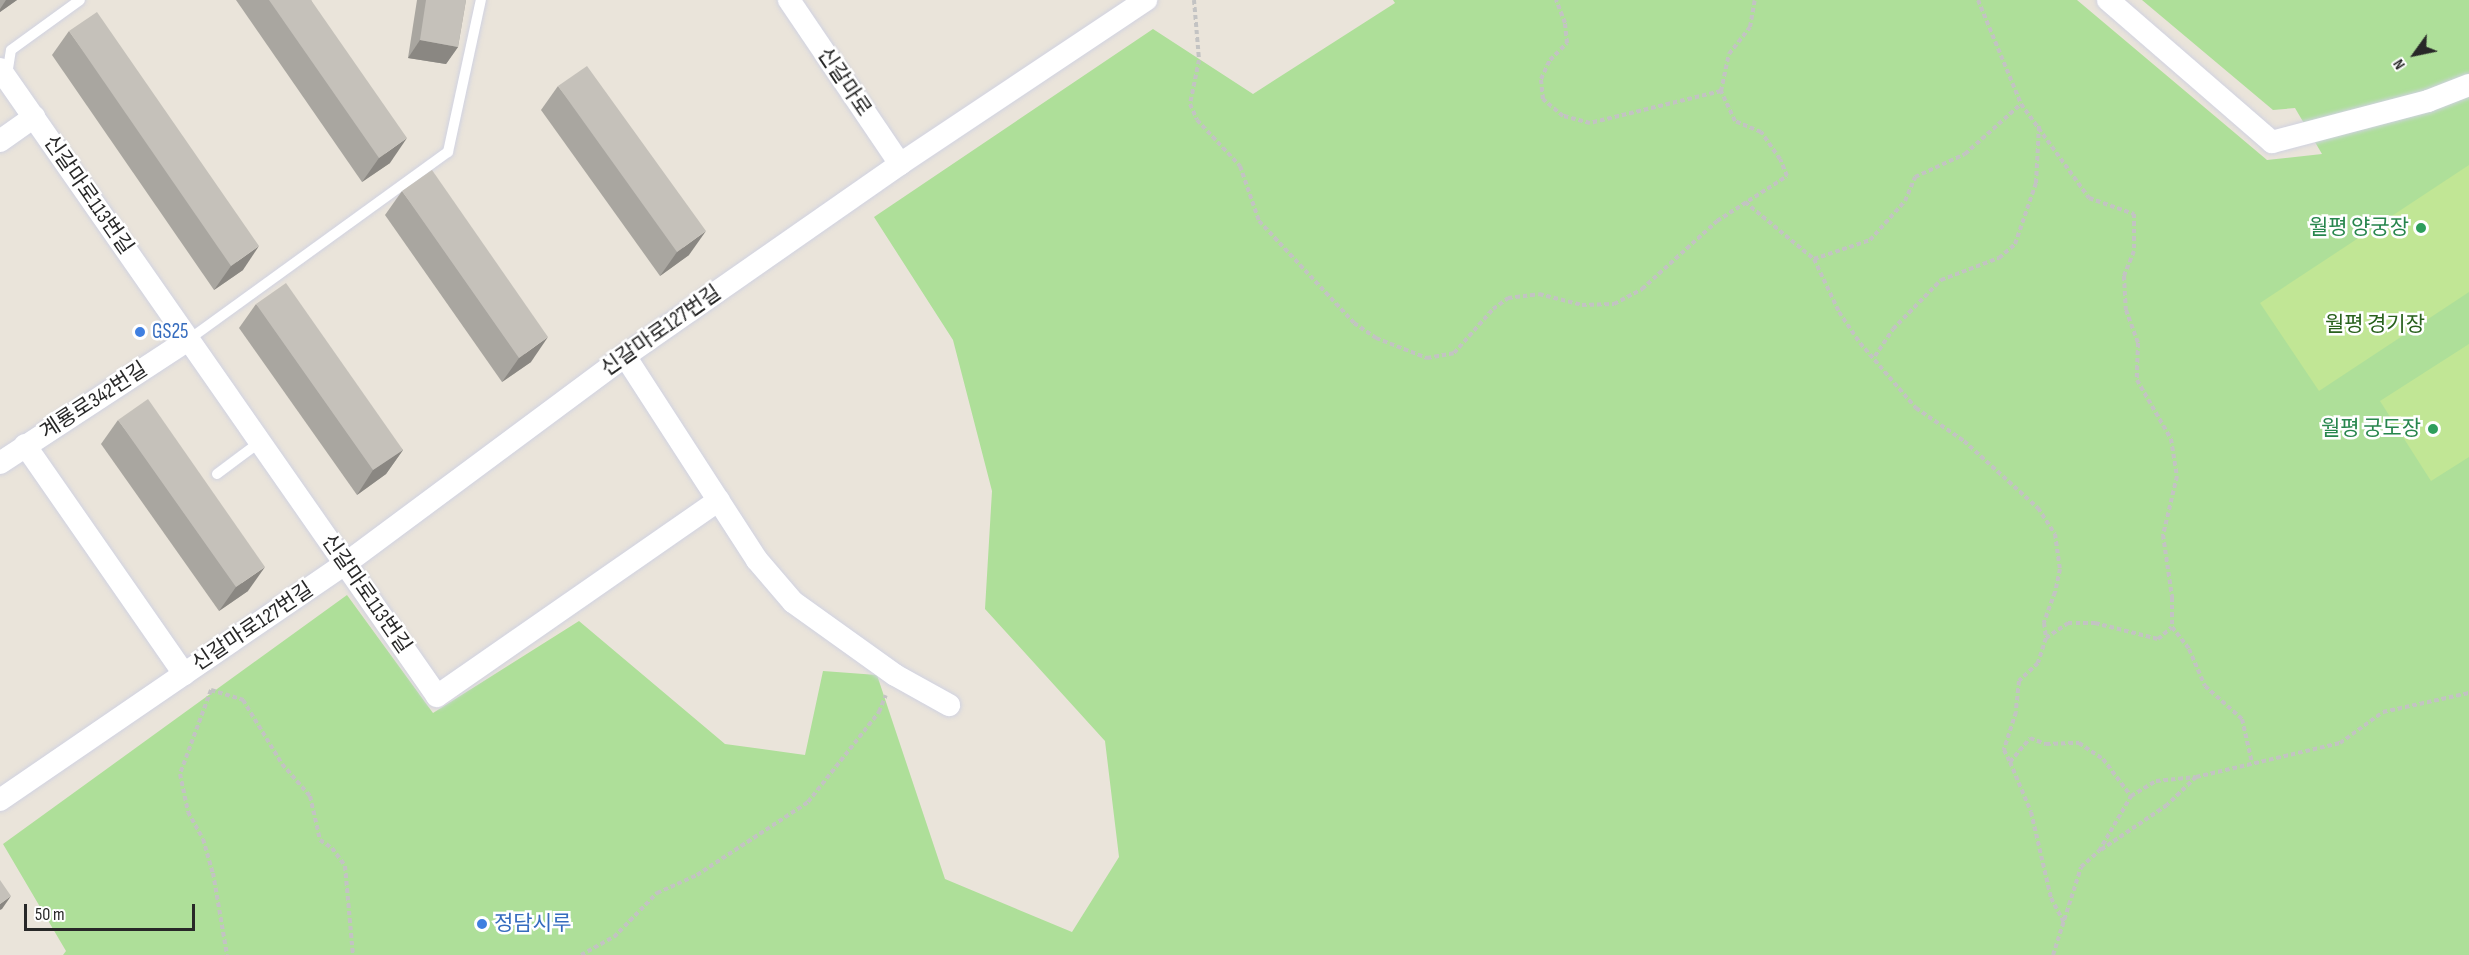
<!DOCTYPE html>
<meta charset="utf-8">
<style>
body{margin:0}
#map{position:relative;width:2469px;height:955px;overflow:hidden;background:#eae4da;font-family:"Sofia Sans Condensed","Noto Sans KR",sans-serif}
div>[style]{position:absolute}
.green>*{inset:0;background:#aedf99}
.pitch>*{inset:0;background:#c1e695}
.path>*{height:4px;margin-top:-2px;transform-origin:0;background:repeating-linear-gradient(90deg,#c3c3c3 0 4.5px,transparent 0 7.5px)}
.roads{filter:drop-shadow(0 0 2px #d0d2e1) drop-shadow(0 0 2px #d0d2e1)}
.service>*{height:10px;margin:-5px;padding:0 5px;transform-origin:5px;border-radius:5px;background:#fff}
.minor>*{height:22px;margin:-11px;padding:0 11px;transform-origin:11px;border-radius:11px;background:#fff}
.wall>*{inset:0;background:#a9a6a0}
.shaded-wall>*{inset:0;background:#8a8782}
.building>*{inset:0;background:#c5c1ba}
.dots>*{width:16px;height:16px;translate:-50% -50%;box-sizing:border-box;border:3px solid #fff;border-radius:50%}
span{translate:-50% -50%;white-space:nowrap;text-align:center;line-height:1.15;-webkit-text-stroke:5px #fff;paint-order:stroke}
.street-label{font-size:21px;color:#282828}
.leisure-label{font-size:21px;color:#27864d}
.right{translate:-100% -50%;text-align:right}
.park-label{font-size:21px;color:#29611d}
.shop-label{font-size:21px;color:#366cbe}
.left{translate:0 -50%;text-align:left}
.north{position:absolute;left:2385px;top:24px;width:60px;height:60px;-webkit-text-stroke:4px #fff;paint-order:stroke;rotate:237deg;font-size:16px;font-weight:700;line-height:24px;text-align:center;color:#282828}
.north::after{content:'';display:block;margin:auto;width:21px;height:27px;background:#282828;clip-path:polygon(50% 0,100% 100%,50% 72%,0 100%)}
.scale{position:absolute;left:24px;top:904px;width:171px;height:27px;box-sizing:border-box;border:3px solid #282828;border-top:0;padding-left:8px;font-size:18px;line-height:21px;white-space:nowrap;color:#282828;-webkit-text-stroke:4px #fff;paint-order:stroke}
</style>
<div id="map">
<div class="green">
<div style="clip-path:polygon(1393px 0,2077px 0,2267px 160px,2322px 154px,2295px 108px,2273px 110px,2142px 0,2469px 0,2469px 955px,63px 955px,66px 951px,3px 844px,347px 595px,433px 713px,579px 621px,725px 744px,805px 755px,823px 671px,877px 675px,945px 879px,1072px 932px,1119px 857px,1105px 741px,985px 609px,992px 491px,953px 340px,874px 217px,1153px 29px,1253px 94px,1395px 3px)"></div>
</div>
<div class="pitch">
<div style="clip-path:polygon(2469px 165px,2469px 292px,2319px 391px,2260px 303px)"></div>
<div style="clip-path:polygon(2469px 344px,2469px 457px,2431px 481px,2380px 401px)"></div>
</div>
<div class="path">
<div style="left:1194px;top:0;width:60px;rotate:85.2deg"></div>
<div style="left:1199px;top:60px;width:45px;rotate:101.6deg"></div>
<div style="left:1190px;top:104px;width:17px;rotate:66deg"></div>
<div style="left:1197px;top:120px;width:63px;rotate:46.9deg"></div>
<div style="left:1240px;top:166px;width:58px;rotate:70.9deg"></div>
<div style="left:1259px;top:221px;width:139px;rotate:47deg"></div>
<div style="left:1354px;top:323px;width:27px;rotate:34deg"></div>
<div style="left:1376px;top:338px;width:55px;rotate:21.4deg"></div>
<div style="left:1427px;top:358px;width:27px;rotate:-10deg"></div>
<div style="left:1454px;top:353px;width:59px;rotate:-48.4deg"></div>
<div style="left:1493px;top:309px;width:19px;rotate:-36deg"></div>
<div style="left:1508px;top:298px;width:31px;rotate:-7deg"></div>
<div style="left:1539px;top:294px;width:44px;rotate:14.3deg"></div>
<div style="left:1582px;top:305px;width:32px;rotate:-2deg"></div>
<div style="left:1614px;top:304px;width:32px;rotate:-28deg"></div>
<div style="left:1642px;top:289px;width:101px;rotate:-42.2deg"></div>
<div style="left:1717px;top:221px;width:83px;rotate:-32.7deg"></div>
<div style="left:1787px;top:176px;width:18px;rotate:-112deg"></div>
<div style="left:1780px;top:159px;width:33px;rotate:-125deg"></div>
<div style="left:1761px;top:132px;width:28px;rotate:-157deg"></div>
<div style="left:1735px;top:121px;width:33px;rotate:-115deg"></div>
<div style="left:1721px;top:91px;width:135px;rotate:166.3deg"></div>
<div style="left:1590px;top:123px;width:28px;rotate:-165deg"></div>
<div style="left:1563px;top:116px;width:26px;rotate:-140deg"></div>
<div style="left:1543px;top:99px;width:20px;rotate:-96deg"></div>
<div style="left:1541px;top:79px;width:21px;rotate:-65deg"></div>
<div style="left:1550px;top:60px;width:24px;rotate:-45deg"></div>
<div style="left:1567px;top:43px;width:20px;rotate:-96deg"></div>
<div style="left:1565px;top:23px;width:25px;rotate:-111deg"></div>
<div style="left:1978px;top:0;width:113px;rotate:67.5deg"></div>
<div style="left:2021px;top:104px;width:116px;rotate:54.1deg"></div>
<div style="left:2089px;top:198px;width:48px;rotate:19.6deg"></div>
<div style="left:2134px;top:214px;width:37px;rotate:90deg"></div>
<div style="left:2134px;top:251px;width:27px;rotate:112deg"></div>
<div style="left:2124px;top:276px;width:34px;rotate:87deg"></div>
<div style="left:2126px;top:310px;width:35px;rotate:70deg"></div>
<div style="left:2138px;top:343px;width:37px;rotate:92deg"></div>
<div style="left:2137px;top:380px;width:68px;rotate:60deg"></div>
<div style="left:2171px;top:439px;width:37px;rotate:81deg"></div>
<div style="left:2177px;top:476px;width:61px;rotate:103.3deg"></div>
<div style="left:2163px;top:535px;width:63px;rotate:81.7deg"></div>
<div style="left:2172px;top:597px;width:30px;rotate:90deg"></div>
<div style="left:1721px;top:91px;width:38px;rotate:-78deg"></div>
<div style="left:1729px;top:54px;width:34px;rotate:-52deg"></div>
<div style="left:1750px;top:27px;width:27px;rotate:-80deg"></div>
<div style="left:1745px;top:202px;width:89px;rotate:39.6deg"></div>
<div style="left:1814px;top:259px;width:59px;rotate:64.7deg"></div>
<div style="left:1839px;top:312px;width:37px;rotate:56deg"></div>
<div style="left:1860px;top:343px;width:86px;rotate:49.3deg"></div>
<div style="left:1916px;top:408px;width:58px;rotate:34.5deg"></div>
<div style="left:1964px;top:441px;width:100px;rotate:42.2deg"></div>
<div style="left:2038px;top:508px;width:31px;rotate:57deg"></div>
<div style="left:2055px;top:534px;width:35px;rotate:82deg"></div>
<div style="left:2060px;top:569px;width:24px;rotate:102deg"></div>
<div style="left:2055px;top:592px;width:33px;rotate:110deg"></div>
<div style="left:2044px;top:623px;width:15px;rotate:82deg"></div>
<div style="left:2046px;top:638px;width:26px;rotate:108deg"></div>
<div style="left:2038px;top:663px;width:26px;rotate:137deg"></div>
<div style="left:2019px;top:681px;width:31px;rotate:96deg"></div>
<div style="left:2016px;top:712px;width:40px;rotate:108deg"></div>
<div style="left:2004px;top:750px;width:13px;rotate:63deg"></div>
<div style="left:2010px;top:762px;width:31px;rotate:-50deg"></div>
<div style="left:2030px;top:738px;width:17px;rotate:21deg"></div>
<div style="left:2046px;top:744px;width:33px;rotate:-2deg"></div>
<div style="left:2079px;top:743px;width:29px;rotate:34deg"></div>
<div style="left:2103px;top:759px;width:46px;rotate:52.9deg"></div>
<div style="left:1814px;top:259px;width:59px;rotate:-18.7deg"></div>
<div style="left:1870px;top:240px;width:52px;rotate:-48.1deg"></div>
<div style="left:1905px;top:201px;width:26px;rotate:-67deg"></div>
<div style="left:1915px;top:177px;width:55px;rotate:-24.7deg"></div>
<div style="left:1965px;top:154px;width:75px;rotate:-41.8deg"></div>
<div style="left:1875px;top:356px;width:32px;rotate:-56deg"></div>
<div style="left:1893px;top:329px;width:69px;rotate:-45.6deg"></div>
<div style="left:1941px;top:280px;width:62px;rotate:-20.8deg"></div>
<div style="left:1999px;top:258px;width:21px;rotate:-41deg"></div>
<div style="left:2015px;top:244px;width:65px;rotate:-71deg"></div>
<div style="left:2036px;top:183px;width:58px;rotate:-87deg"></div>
<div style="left:2046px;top:638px;width:27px;rotate:-34deg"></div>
<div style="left:2068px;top:623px;width:27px"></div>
<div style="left:2095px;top:623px;width:65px;rotate:14.3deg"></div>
<div style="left:2158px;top:639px;width:18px;rotate:-41deg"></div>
<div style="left:2172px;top:627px;width:28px;rotate:52deg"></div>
<div style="left:2189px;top:649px;width:40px;rotate:66.6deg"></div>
<div style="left:2205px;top:686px;width:50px;rotate:41.7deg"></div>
<div style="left:2242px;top:719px;width:45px;rotate:77.2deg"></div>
<div style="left:211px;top:690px;width:34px;rotate:17deg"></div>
<div style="left:243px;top:700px;width:75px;rotate:58.6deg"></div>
<div style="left:282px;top:764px;width:43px;rotate:48.8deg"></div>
<div style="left:310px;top:796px;width:45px;rotate:77.2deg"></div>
<div style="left:320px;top:840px;width:14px;rotate:34deg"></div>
<div style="left:332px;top:848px;width:22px;rotate:54deg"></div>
<div style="left:345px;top:866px;width:89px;rotate:84.9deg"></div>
<div style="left:211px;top:690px;width:90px;rotate:110.3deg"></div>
<div style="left:180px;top:774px;width:39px;rotate:78deg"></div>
<div style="left:188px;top:812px;width:31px;rotate:61deg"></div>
<div style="left:203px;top:839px;width:35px;rotate:74deg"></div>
<div style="left:213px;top:873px;width:83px;rotate:80.3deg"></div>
<div style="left:2010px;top:762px;width:54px;rotate:67.2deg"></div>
<div style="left:2031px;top:812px;width:88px;rotate:76.9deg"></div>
<div style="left:2051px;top:898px;width:27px;rotate:62deg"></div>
<div style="left:2196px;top:777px;width:148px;rotate:-13.3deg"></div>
<div style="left:2340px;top:743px;width:53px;rotate:-35.8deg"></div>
<div style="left:2383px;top:712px;width:88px;rotate:-12.5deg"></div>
<div style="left:581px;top:955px;width:38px;rotate:-29deg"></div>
<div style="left:614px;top:937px;width:62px;rotate:-45.7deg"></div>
<div style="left:657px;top:893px;width:44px;rotate:-24.2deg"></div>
<div style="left:697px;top:875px;width:133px;rotate:-33.3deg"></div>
<div style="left:808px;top:802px;width:115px;rotate:-51.7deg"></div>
<div style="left:879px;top:712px;width:18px;rotate:-68deg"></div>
<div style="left:2053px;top:955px;width:92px;rotate:-72.3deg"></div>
<div style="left:2081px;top:867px;width:24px;rotate:-42deg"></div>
<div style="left:2099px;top:851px;width:64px;rotate:-59.8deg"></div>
<div style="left:2131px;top:796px;width:29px;rotate:-31deg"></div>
<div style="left:2156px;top:781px;width:40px;rotate:-5.7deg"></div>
<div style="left:2196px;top:777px;width:40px;rotate:136deg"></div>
<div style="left:2167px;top:805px;width:82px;rotate:145.9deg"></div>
</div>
<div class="roads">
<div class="service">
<div style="left:7px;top:75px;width:25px;rotate:-81deg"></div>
<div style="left:11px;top:50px;width:85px;rotate:-35.9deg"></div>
<div style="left:188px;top:340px;width:321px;rotate:-35.9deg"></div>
<div style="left:448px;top:152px;width:156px;rotate:-77.8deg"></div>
<div style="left:217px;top:474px;width:54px;rotate:-36.7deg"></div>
</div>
<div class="minor">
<div style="left:789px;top:0;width:198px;rotate:55.9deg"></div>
<div style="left:2108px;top:0;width:217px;rotate:40.9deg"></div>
<div style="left:2272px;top:142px;width:161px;rotate:-14.7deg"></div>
<div style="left:2428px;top:101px;width:44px;rotate:-21.3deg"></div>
<div style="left:0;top:69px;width:764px;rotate:55.12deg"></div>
<div style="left:437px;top:696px;width:343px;rotate:-34.8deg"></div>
<div style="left:0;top:141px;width:42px;rotate:-35.2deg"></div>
<div style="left:625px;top:356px;width:243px;rotate:57.1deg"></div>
<div style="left:757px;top:560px;width:55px;rotate:49.4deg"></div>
<div style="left:793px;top:602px;width:125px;rotate:35.6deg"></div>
<div style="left:895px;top:675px;width:62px;rotate:29.1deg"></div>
<div style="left:25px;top:445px;width:279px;rotate:55.2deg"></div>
<div style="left:0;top:463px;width:225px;rotate:-33.2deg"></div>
<div style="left:0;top:800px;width:418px;rotate:-34.4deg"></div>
<div style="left:345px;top:564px;width:349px;rotate:-36.6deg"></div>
<div style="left:625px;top:356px;width:335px;rotate:-34.9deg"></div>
<div style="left:900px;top:164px;width:296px;rotate:-33.7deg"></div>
</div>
</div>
<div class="wall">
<div style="clip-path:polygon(0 0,17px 0,0 12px)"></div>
<div style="clip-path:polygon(236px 0,311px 0,390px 163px,362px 182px)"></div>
<div style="clip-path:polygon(417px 0,466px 0,458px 47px,446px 64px,408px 58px)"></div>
<div style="clip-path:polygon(69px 31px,243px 270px,214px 290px,52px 55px)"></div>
<div style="clip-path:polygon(558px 86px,689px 255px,660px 276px,541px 110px)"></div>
<div style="clip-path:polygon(402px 191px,531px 362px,502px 382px,385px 215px)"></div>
<div style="clip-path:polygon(256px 304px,403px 450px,386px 474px,357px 495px,239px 328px)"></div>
<div style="clip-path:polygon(118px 420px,248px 591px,219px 611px,101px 444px)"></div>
</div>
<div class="shaded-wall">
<div style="clip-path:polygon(6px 0,17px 0,0 12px,0 9px)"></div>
<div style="clip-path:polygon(420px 40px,458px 47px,446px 64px,408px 58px)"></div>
<div style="clip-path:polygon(407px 138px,390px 163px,362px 182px,379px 158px)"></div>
<div style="clip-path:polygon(706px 231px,689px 255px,660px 276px,677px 252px)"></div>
<div style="clip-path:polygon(259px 246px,243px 270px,214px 290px,231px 266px)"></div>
<div style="clip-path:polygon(548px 337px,531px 362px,502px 382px,519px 358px)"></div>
<div style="clip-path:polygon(403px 450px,386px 474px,357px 495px,373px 470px)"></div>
<div style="clip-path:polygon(265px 567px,248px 591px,219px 611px,236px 587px)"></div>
<div style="clip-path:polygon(11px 896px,2px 909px,0 910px,0 904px)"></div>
</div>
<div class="building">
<div style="clip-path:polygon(269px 0,311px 0,407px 138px,379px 158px)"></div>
<div style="clip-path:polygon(426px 0,466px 0,458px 47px,420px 40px)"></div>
<div style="clip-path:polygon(97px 12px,259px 246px,231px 266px,69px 31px)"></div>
<div style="clip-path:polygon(587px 66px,706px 231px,677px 252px,558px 86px)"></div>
<div style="clip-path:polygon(432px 170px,548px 337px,519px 358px,402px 191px)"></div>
<div style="clip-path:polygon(286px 283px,403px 450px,373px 470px,256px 304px)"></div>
<div style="clip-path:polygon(148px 399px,265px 567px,236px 587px,118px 420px)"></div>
<div style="clip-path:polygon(0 880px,11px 896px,0 904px)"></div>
</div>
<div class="dots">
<div style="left:2421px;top:228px;background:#2e9e5b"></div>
<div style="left:140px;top:332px;background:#3f7fe0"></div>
<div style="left:2433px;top:429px;background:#2e9e5b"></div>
<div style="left:482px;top:924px;background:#3f7fe0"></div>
</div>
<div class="street-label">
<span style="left:844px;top:82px;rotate:56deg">신갈마로</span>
<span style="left:88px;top:195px;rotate:55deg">신갈마로113번길</span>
<span style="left:661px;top:331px;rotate:-35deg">신갈마로127번길</span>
<span style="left:94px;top:401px;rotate:-33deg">계룡로342번길</span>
<span style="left:366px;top:594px;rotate:55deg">신갈마로113번길</span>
<span style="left:253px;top:627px;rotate:-34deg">신갈마로127번길</span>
</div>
<div class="leisure-label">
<span class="right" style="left:2409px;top:228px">월평 양궁장</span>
<span class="right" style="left:2421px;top:429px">월평 궁도장</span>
</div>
<div class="park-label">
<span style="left:2375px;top:325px">월평 경기장</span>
</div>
<div class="shop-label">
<span class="left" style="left:152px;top:332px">GS25</span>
<span class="left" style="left:494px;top:924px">정담시루</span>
</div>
<div class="north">N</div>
<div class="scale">50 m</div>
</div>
